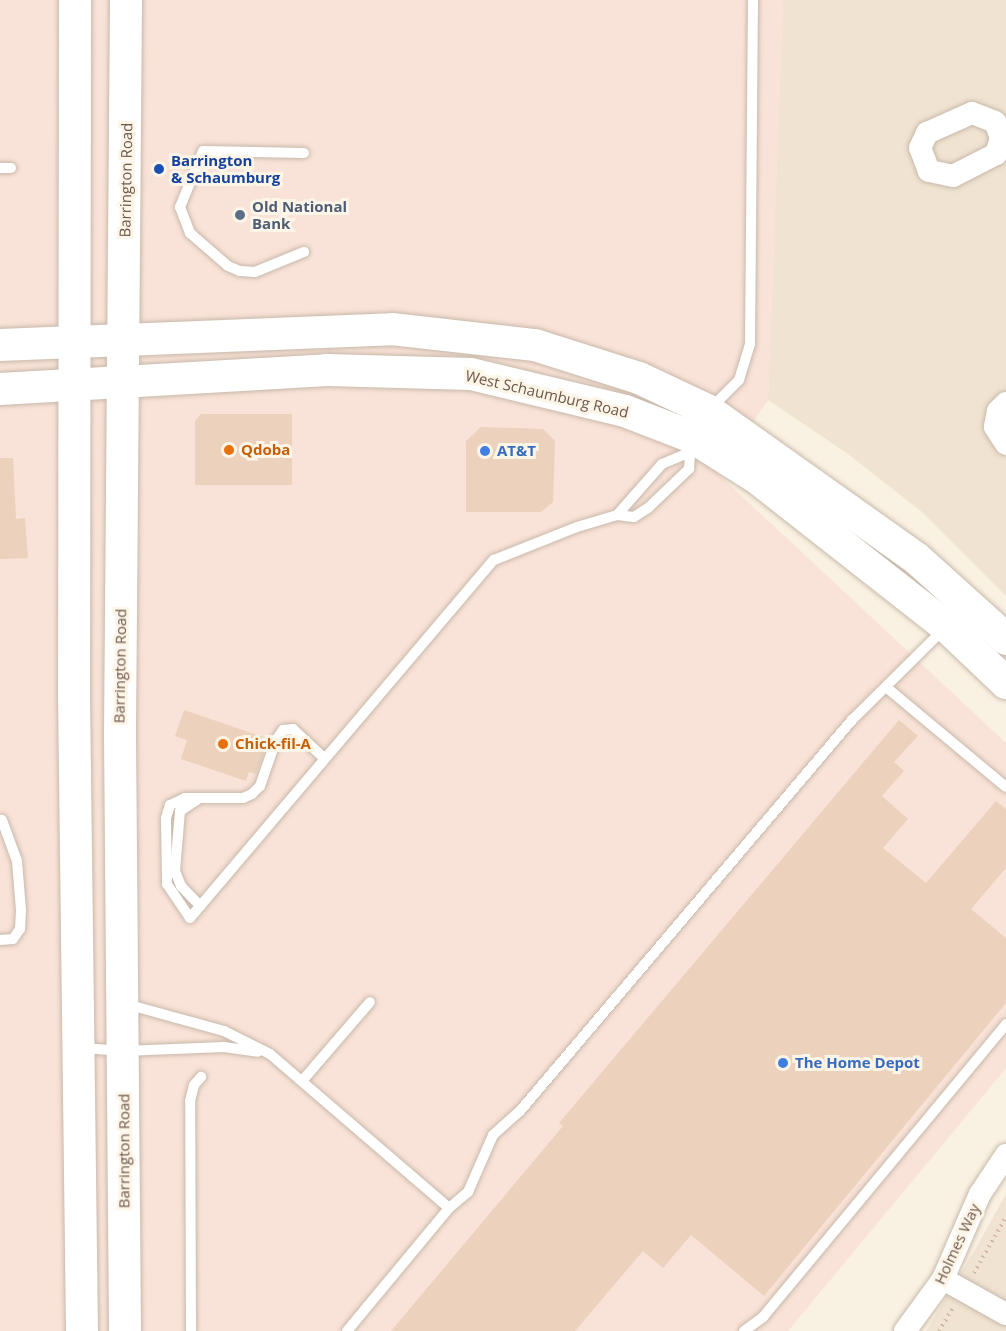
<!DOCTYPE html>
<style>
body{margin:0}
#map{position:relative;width:1006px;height:1331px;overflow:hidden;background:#f9f1e2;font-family:"Open Sans",sans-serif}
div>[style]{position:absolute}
.residential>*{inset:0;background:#f0e3d1}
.commercial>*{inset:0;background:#f9e2d7}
.building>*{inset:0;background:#ecd2bc}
.path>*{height:4px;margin-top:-2px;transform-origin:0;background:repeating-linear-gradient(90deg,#d0b5a0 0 1.5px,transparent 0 6px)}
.roads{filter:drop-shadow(0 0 2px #c8b9aa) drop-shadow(0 0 2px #c8b9aa)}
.service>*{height:10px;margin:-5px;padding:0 5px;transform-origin:5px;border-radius:5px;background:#fff}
.minor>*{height:22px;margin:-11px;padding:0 11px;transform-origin:11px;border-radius:11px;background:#fff}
.secondary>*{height:32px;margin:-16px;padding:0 16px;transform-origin:16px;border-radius:16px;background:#fff}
.dots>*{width:16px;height:16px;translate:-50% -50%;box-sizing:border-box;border:3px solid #fdf5e8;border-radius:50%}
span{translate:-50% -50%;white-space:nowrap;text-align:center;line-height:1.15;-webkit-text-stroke:6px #fdf5e8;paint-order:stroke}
.transit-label{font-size:15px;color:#164399;font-weight:700}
.left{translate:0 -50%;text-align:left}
.street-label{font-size:15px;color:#6e594b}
.service-label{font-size:15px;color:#4e5e75;font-weight:700}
.food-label{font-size:15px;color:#c56008;font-weight:700}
.shop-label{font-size:15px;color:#366cbe;font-weight:700}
</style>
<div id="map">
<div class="residential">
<div style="clip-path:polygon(783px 0,1006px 0,1006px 596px,922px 512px,848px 454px,768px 400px)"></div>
<div style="clip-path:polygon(1006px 1194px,1006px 1331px,926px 1331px,976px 1248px)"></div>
</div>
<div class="commercial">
<div style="clip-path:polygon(0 0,783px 0,768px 400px,717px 473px,1006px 743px,1006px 1068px,788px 1331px,0 1331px)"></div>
</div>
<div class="building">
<div style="clip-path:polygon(201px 414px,292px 414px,292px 485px,195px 485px,195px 421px)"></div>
<div style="clip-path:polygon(481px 427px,543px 429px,555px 441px,553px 502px,541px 512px,466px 512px,466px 441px)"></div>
<div style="clip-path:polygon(0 458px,13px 458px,16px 519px,25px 518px,28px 558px,0 559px)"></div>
<div style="clip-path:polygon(184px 710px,263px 737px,259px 748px,265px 750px,256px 774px,249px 772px,246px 781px,181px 759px,187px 740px,175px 736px)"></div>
<div style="clip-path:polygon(899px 720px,918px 736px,894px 762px,904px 771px,882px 796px,908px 819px,883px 848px,926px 883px,996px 801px,1006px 809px,1006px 868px,971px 909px,1006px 938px,1006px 1003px,764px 1296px,691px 1235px,663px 1268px,643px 1251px,575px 1331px,391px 1331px,563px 1126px,559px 1123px)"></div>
</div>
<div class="path">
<div style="left:974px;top:1273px;width:64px;rotate:-60.3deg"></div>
<div style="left:939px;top:1331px;width:27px;rotate:-59deg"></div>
</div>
<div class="roads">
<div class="service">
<div style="left:304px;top:153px;width:101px;rotate:-178.9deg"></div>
<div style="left:203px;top:151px;width:61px;rotate:112.3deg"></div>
<div style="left:180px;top:207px;width:28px;rotate:69deg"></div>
<div style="left:190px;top:233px;width:50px;rotate:41deg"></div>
<div style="left:228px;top:266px;width:13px;rotate:23deg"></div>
<div style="left:240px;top:271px;width:15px;rotate:4deg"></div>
<div style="left:255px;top:272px;width:53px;rotate:-22.2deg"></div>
<div style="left:0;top:168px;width:11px"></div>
<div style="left:710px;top:409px;width:41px;rotate:-45deg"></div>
<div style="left:739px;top:380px;width:37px;rotate:-73deg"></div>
<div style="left:750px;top:345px;width:345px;rotate:-89.5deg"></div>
<div style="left:617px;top:515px;width:68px;rotate:-48.6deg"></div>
<div style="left:662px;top:464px;width:28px;rotate:-23deg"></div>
<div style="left:886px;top:687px;width:156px;rotate:39.8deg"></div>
<div style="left:324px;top:758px;width:42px;rotate:-136.9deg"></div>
<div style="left:293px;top:729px;width:10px;rotate:174deg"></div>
<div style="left:283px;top:730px;width:12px;rotate:125deg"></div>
<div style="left:276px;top:740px;width:49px;rotate:109.2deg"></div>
<div style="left:260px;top:786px;width:11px;rotate:135deg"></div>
<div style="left:252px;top:794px;width:10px;rotate:156deg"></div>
<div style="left:243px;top:798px;width:58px;rotate:180deg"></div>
<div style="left:185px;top:798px;width:17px;rotate:155deg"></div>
<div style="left:170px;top:805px;width:14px;rotate:107deg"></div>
<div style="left:166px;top:818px;width:66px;rotate:89.1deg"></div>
<div style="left:167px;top:884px;width:41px;rotate:55.9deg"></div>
<div style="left:190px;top:918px;width:470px;rotate:-49.7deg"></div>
<div style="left:494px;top:560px;width:89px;rotate:-21.7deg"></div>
<div style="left:577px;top:527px;width:42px;rotate:-16.7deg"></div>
<div style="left:617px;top:515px;width:17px;rotate:7deg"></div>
<div style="left:634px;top:517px;width:17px;rotate:-33deg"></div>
<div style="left:648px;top:508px;width:57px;rotate:-43.6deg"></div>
<div style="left:689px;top:469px;width:29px;rotate:-86deg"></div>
<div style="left:198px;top:799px;width:22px;rotate:146deg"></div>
<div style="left:180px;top:811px;width:60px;rotate:94.8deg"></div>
<div style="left:175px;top:871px;width:16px;rotate:68deg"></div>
<div style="left:181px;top:886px;width:28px;rotate:46deg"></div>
<div style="left:0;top:940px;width:13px;rotate:-4deg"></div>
<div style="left:13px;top:939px;width:12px;rotate:-55deg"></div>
<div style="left:20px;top:929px;width:19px;rotate:-87deg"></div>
<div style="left:21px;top:910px;width:49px;rotate:-94.7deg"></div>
<div style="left:17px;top:861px;width:44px;rotate:-110.1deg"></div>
<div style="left:126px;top:1004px;width:102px;rotate:15.4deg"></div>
<div style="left:224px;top:1031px;width:51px;rotate:26.6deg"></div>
<div style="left:270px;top:1054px;width:236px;rotate:40.7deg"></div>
<div style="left:82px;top:1048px;width:42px;rotate:4.1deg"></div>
<div style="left:124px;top:1051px;width:100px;rotate:-2.3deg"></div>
<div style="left:224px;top:1047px;width:34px;rotate:8deg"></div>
<div style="left:302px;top:1081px;width:104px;rotate:-49.3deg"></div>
<div style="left:191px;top:1331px;width:230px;rotate:-90.2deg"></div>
<div style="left:190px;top:1101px;width:16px;rotate:-76deg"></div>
<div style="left:194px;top:1085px;width:11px;rotate:-49deg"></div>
<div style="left:347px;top:1331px;width:160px;rotate:-50.3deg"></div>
<div style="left:449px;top:1208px;width:25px;rotate:-40deg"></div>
<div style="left:468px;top:1192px;width:62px;rotate:-66.3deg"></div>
<div style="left:493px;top:1135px;width:36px;rotate:-42deg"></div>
<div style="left:520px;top:1111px;width:513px;rotate:-49.67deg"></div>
<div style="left:852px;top:720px;width:129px;rotate:-44.7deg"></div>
<div style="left:744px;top:1331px;width:24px;rotate:-36deg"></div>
<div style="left:763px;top:1317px;width:381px;rotate:-50.3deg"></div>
</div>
<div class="minor">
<div style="left:972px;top:113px;width:25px;rotate:21deg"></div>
<div style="left:995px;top:122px;width:17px;rotate:69deg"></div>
<div style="left:1001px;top:138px;width:17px;rotate:107deg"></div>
<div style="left:996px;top:154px;width:48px;rotate:152.9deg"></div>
<div style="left:953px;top:176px;width:25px;rotate:-168deg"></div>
<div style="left:929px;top:171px;width:25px;rotate:-111deg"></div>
<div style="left:920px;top:148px;width:17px;rotate:-65deg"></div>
<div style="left:927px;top:133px;width:49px;rotate:-24deg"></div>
<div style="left:1006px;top:403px;width:11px;rotate:135deg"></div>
<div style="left:998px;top:411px;width:16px;rotate:101deg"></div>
<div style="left:995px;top:427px;width:20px;rotate:57deg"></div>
<div style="left:943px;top:1279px;width:72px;rotate:29.1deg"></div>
<div style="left:905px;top:1331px;width:64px;rotate:-53.8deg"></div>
<div style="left:943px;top:1279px;width:93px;rotate:-66.5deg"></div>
<div style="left:980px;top:1194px;width:47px;rotate:-56.3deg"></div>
</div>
<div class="secondary">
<div style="left:75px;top:0;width:695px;rotate:90.08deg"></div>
<div style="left:74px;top:695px;width:636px;rotate:89.28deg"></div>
<div style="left:0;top:345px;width:392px;rotate:-2.3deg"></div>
<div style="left:392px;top:329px;width:144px;rotate:6.4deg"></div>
<div style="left:535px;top:345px;width:109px;rotate:17.6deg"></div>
<div style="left:639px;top:378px;width:77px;rotate:25.2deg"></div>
<div style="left:709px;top:411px;width:254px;rotate:35.4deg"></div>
<div style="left:916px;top:558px;width:121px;rotate:42deg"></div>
<div style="left:0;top:389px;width:328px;rotate:-3.3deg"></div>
<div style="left:327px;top:370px;width:144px;rotate:1.6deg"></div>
<div style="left:471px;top:374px;width:158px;rotate:13.5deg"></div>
<div style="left:625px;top:411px;width:72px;rotate:21.2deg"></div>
<div style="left:692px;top:437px;width:77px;rotate:32.2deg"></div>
<div style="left:757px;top:478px;width:240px;rotate:38.1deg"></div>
<div style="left:946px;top:626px;width:83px;rotate:43.5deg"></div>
<div style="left:125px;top:1331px;width:598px;rotate:-90.48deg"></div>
<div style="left:120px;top:733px;width:733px;rotate:-89.53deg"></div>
</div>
</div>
<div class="dots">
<div style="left:159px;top:169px;background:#1a4fb4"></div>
<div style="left:240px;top:215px;background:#5c6f8a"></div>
<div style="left:229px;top:450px;background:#e8710a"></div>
<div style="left:485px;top:451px;background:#3f7fe0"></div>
<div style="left:223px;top:744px;background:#e8710a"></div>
<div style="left:783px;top:1063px;background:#3f7fe0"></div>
</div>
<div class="transit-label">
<span class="left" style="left:171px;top:169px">Barrington<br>&amp; Schaumburg</span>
</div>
<div class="street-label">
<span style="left:126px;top:180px;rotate:-89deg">Barrington Road</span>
<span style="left:547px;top:394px;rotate:13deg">West Schaumburg Road</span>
<span style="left:120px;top:666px;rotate:-89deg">Barrington Road</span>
<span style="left:124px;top:1151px;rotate:-90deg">Barrington Road</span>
<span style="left:957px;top:1244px;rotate:-65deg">Holmes Way</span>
</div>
<div class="service-label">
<span class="left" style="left:252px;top:215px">Old National<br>Bank</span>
</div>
<div class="food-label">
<span class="left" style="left:241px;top:450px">Qdoba</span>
<span class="left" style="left:235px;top:744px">Chick-fil-A</span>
</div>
<div class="shop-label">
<span class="left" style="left:497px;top:451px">AT&amp;T</span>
<span class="left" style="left:795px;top:1063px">The Home Depot</span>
</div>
</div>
